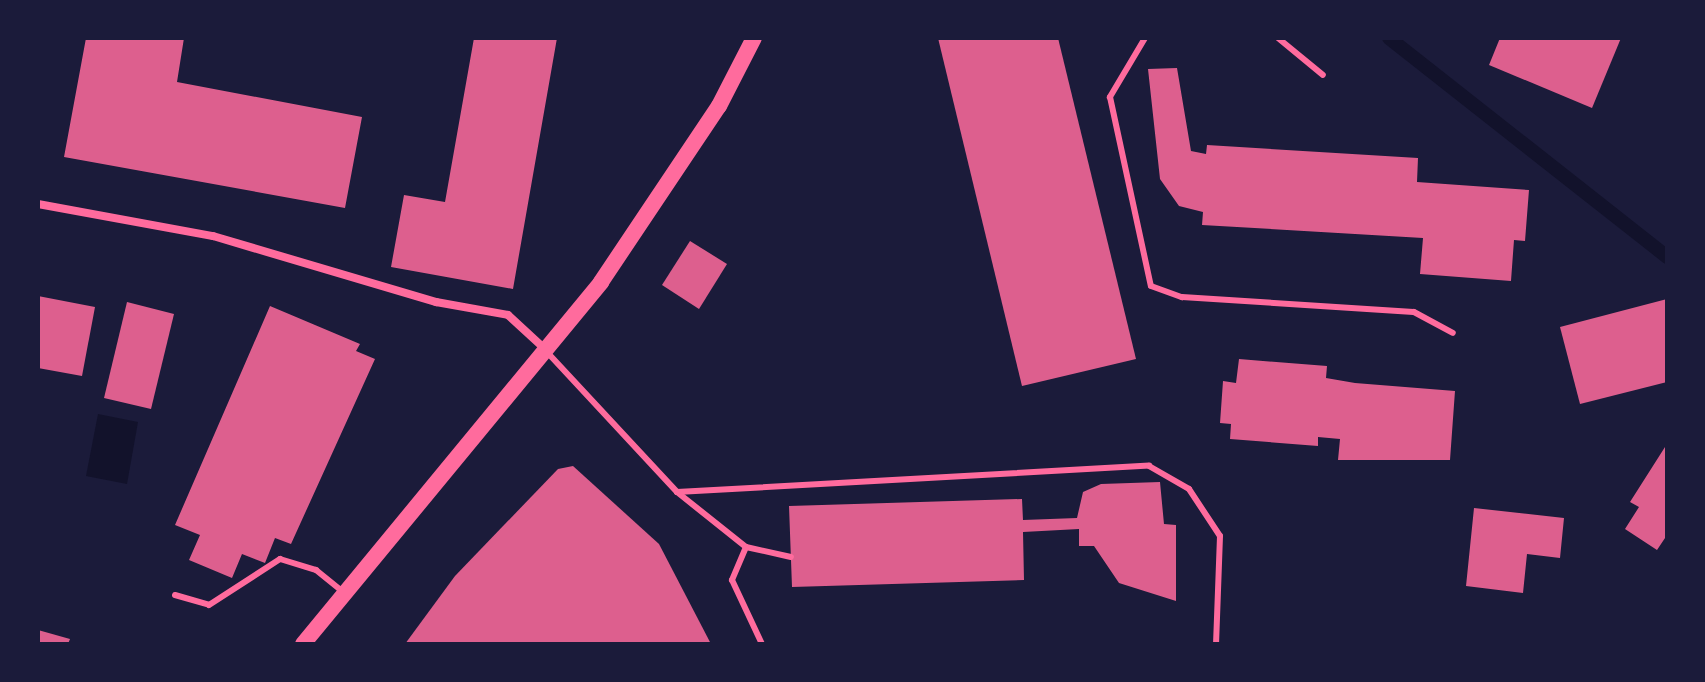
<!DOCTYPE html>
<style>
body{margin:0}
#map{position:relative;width:1705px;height:682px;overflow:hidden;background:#1b1b3a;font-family:Cabin,sans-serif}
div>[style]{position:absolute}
.water>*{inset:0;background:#12122b}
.stream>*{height:14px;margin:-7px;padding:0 7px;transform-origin:7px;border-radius:7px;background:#12122b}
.building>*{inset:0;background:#dd5f8e}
.service>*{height:6px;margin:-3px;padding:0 3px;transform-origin:3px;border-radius:3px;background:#ff6b9d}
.minor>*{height:8px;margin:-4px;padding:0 4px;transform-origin:4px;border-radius:4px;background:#ff6b9d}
.secondary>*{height:16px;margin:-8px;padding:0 8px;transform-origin:8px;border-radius:8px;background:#ff6b9d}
span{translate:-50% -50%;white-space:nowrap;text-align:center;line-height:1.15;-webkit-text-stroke:8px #1b1b3a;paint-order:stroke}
.frame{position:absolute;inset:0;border:40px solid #1b1b3a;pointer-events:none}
</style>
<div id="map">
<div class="water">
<div style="clip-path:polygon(98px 414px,138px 422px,127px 484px,86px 476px)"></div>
</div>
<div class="stream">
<div style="left:1389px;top:38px;width:354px;rotate:38.2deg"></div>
</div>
<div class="building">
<div style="clip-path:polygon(86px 38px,184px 38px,177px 82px,362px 117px,345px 208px,64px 157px)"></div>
<div style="clip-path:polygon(474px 38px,557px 38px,513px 289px,391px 267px,404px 195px,445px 202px)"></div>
<div style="clip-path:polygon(938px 38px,1058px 38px,1136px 359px,1022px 386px)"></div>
<div style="clip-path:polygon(1500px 38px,1621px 38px,1592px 108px,1489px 65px)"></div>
<div style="clip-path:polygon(1177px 68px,1191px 151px,1206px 154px,1207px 145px,1418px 158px,1417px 182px,1529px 190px,1525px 241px,1514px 240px,1511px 281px,1420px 274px,1423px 238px,1202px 225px,1203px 212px,1179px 206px,1160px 179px,1148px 69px)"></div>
<div style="clip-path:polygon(690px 241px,727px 264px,699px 309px,662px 285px)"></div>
<div style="clip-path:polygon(38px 296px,95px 307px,82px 376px,38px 368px)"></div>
<div style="clip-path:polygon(1667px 299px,1667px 382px,1580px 404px,1560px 327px)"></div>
<div style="clip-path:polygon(127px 302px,174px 314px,151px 409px,104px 398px)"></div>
<div style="clip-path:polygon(270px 306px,360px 344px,356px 351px,375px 359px,291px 544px,275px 538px,265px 563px,242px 554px,232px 578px,189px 560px,200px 535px,175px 525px)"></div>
<div style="clip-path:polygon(1239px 359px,1327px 366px,1326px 378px,1355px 383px,1455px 391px,1450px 460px,1338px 460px,1340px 439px,1318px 437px,1318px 446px,1230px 439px,1231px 424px,1220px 423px,1223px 381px,1236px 383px)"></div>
<div style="clip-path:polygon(1665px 447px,1667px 535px,1657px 550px,1625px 529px,1639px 507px,1630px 502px)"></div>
<div style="clip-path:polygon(573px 466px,659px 544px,711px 644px,405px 644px,455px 576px,558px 469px)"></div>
<div style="clip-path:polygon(1160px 482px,1164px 524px,1176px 525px,1176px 601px,1119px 583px,1094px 546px,1079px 546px,1079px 529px,1023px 532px,1024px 580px,792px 587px,789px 506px,1022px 499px,1023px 520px,1077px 518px,1083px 492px,1101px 484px)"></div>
<div style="clip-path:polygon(1474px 508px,1564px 518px,1560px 558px,1527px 554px,1523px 593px,1466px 586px)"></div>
<div style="clip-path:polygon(38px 630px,70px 639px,68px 644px,38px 644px)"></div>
</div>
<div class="service">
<div style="left:1145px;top:38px;width:69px;rotate:120.7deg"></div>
<div style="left:1110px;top:97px;width:193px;rotate:77.8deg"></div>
<div style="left:1151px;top:286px;width:33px;rotate:20deg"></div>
<div style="left:1182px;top:297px;width:232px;rotate:3.7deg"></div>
<div style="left:1414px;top:312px;width:44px;rotate:28.3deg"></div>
<div style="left:1278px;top:38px;width:58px;rotate:39.4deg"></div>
<div style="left:546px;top:351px;width:192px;rotate:47.1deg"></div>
<div style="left:677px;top:492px;width:88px;rotate:38.6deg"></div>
<div style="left:746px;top:547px;width:46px;rotate:12.5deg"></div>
<div style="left:677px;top:492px;width:473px;rotate:-3.2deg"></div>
<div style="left:1149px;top:466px;width:46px;rotate:29.9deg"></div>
<div style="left:1189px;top:489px;width:56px;rotate:56.6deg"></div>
<div style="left:1220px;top:536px;width:108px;rotate:92.1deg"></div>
<div style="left:746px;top:547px;width:36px;rotate:113deg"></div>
<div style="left:732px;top:580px;width:71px;rotate:64.9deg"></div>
<div style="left:175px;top:595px;width:35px;rotate:16deg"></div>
<div style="left:209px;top:605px;width:85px;rotate:-32.9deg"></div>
<div style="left:280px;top:559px;width:38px;rotate:17deg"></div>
<div style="left:316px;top:570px;width:33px;rotate:39deg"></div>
</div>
<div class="minor">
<div style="left:38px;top:204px;width:178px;rotate:10.4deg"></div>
<div style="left:213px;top:236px;width:233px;rotate:16.5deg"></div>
<div style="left:436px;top:302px;width:73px;rotate:10.2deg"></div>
<div style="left:508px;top:315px;width:50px;rotate:42.6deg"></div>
</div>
<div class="secondary">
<div style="left:303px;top:644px;width:469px;rotate:-50.5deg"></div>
<div style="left:601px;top:282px;width:212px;rotate:-56.2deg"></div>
<div style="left:719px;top:106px;width:76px;rotate:-62.8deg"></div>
</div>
<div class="frame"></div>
</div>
